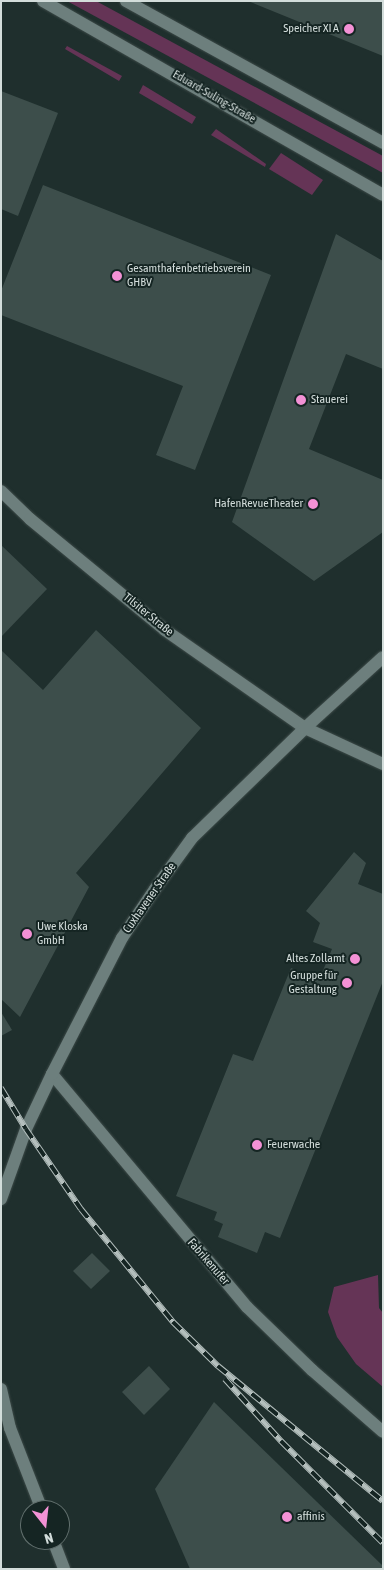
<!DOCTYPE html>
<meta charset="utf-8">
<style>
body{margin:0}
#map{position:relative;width:384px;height:1570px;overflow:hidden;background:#1f2f2d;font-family:"Asap Condensed",sans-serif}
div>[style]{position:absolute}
.green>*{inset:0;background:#653456}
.building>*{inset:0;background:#3d4e4b}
.roads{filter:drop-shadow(0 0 1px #3d4a48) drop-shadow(0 0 1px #3d4a48)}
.minor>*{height:12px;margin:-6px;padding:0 6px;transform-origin:6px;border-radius:6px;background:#6d7f7d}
.rail>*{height:5.5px;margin-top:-2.75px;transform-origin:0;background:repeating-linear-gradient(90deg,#152523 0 11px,#b4bfbd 0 22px);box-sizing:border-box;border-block:1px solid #b4bfbd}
.dots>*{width:14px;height:14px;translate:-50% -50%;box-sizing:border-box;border:2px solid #152523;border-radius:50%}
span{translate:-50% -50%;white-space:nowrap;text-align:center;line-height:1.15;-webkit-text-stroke:4px #152523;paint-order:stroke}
.poi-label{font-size:12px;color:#d3dddb}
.right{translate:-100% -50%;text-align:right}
.left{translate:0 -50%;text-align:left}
.street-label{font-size:12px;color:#d3dddb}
.frame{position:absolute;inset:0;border:2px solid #d3dddb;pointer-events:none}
.north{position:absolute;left:20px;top:1500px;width:50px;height:50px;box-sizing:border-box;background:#152523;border:1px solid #616f6d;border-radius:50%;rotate:164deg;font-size:14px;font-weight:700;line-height:20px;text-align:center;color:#d3dddb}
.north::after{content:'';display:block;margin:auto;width:18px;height:22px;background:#f391d5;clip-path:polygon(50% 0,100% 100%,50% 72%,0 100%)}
</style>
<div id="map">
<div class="green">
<div style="clip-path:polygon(67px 1px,96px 1px,383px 156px,383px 173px)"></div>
<div style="clip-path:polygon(67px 46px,122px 76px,119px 81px,65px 49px)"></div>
<div style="clip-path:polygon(143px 85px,196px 117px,192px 124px,139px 93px)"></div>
<div style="clip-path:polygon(216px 129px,266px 164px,265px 167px,211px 135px)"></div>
<div style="clip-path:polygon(281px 153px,323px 180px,312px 195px,269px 169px)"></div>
<div style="clip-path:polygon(378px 1275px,379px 1308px,383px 1313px,383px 1387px,356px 1364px,337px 1337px,328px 1312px,334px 1287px)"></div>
</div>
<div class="building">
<div style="clip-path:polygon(248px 1px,383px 1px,383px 56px)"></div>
<div style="clip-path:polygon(1px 91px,58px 113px,18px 216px,1px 209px)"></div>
<div style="clip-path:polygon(43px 185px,271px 275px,195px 470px,156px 455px,183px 386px,1px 315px,1px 291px)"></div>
<div style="clip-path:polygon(336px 234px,383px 261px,383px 369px,346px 354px,309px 449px,383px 480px,383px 532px,314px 581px,232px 522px)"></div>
<div style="clip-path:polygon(1px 545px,47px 589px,1px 637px)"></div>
<div style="clip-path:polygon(96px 630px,201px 728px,76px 873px,89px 887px,20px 1017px,1px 999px,1px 650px,43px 690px)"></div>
<div style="clip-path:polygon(354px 852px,366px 863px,358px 884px,383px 894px,383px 981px,280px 1238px,265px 1232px,257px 1253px,218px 1237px,223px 1224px,214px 1220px,217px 1212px,176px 1196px,233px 1054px,253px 1061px,291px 968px,319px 980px,332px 949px,313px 942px,320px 923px,306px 911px)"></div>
<div style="clip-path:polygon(1px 1012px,12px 1030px,1px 1036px)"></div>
<div style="clip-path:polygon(92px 1253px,110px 1271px,91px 1289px,73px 1271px)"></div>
<div style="clip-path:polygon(149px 1366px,170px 1389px,144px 1415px,122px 1392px)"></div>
<div style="clip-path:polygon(214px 1402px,383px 1566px,383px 1569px,190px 1569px,155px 1489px)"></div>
</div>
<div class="roads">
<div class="minor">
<div style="left:43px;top:1px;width:391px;rotate:29.7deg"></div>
<div style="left:126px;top:1px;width:294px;rotate:28.9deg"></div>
<div style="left:1px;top:491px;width:40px;rotate:44deg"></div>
<div style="left:30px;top:519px;width:175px;rotate:39.4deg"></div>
<div style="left:165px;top:630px;width:171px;rotate:35deg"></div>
<div style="left:305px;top:728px;width:86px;rotate:24.8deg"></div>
<div style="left:52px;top:1074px;width:304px;rotate:50.1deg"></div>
<div style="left:247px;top:1307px;width:91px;rotate:44.1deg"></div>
<div style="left:312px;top:1370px;width:94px;rotate:41.1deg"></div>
<div style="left:1px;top:1199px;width:74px;rotate:-70.3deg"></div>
<div style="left:26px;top:1129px;width:61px;rotate:-64.7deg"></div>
<div style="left:52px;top:1074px;width:153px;rotate:-62.8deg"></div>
<div style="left:122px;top:938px;width:59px;rotate:-56deg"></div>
<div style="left:155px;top:889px;width:63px;rotate:-54deg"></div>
<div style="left:192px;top:838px;width:158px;rotate:-44.2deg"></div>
<div style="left:305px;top:728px;width:105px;rotate:-42.3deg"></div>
<div style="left:1px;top:1389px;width:40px;rotate:77deg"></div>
<div style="left:10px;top:1428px;width:88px;rotate:68.7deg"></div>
<div style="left:53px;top:1540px;width:31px;rotate:69deg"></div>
</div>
</div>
<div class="rail">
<div style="left:1px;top:1088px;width:48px;rotate:58.6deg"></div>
<div style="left:26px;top:1129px;width:97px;rotate:55.5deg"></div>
<div style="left:81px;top:1209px;width:146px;rotate:50.8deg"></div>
<div style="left:173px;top:1322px;width:63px;rotate:44.4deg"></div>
<div style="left:218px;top:1366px;width:213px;rotate:39.3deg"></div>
<div style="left:225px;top:1379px;width:84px;rotate:47.9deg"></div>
<div style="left:281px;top:1441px;width:144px;rotate:45deg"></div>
</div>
<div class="dots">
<div style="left:349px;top:29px;background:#f391d5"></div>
<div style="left:117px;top:276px;background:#f391d5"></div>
<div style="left:301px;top:400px;background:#f391d5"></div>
<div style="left:313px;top:504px;background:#f391d5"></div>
<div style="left:27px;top:934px;background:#f391d5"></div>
<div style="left:355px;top:959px;background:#f391d5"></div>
<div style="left:347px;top:983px;background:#f391d5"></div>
<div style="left:257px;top:1145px;background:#f391d5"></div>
<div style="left:287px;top:1517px;background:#f391d5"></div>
</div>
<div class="poi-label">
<span class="right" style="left:339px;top:29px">Speicher XI A</span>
<span class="left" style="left:127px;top:276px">Gesamthafenbetriebsverein<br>GHBV</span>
<span class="left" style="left:311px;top:400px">Stauerei</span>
<span class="right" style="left:303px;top:504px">HafenRevueTheater</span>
<span class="left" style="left:37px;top:934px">Uwe Kloska<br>GmbH</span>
<span class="right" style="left:345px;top:959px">Altes Zollamt</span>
<span class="right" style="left:337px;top:983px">Gruppe für<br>Gestaltung</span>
<span class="left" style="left:267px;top:1145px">Feuerwache</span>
<span class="left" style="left:297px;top:1517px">affinis</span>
</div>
<div class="street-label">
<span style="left:214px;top:97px;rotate:30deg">Eduard-Suling-Straße</span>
<span style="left:148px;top:615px;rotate:39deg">Tilsiter Straße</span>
<span style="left:150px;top:898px;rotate:-55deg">Cuxhavener Straße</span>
<span style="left:208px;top:1262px;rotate:49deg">Fabrikenufer</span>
</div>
<div class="frame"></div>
<div class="north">N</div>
</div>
